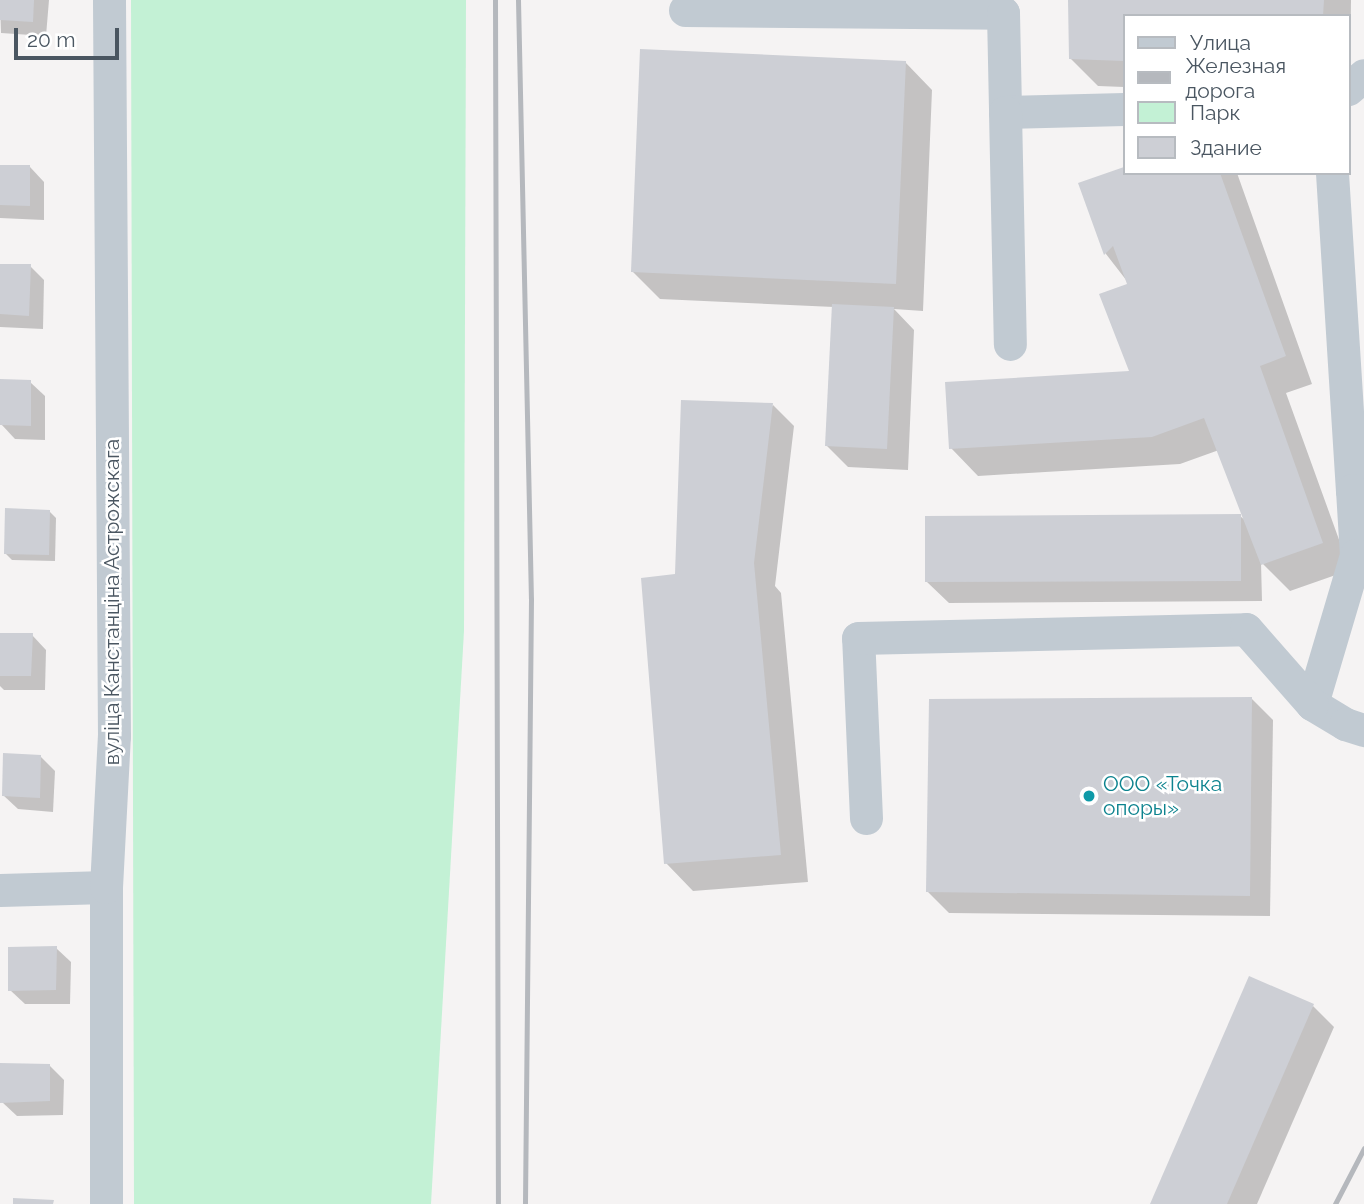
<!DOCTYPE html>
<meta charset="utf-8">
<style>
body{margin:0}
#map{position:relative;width:1364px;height:1204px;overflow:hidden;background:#f5f3f3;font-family:Raleway,sans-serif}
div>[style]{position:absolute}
.green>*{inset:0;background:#c3f1d5}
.shadow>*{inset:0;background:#0003}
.building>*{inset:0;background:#cdcfd5}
.minor>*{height:33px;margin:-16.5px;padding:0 16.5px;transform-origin:16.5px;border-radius:16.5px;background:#c1cad2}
.rail>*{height:5px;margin:-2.5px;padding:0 2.5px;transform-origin:2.5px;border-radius:2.5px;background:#b5b8bd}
.dots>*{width:19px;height:19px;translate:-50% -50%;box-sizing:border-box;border:4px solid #fff;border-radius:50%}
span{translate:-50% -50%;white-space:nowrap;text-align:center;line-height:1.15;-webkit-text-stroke:5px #fff;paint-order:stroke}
.street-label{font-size:21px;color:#4a5661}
.culture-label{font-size:21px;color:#0d838f}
.left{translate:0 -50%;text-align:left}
.legend{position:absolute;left:1123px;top:14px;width:228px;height:161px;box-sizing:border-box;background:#fff;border:2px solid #b7bbc0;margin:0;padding:9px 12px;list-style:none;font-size:21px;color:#4a5661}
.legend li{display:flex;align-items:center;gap:14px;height:35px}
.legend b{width:35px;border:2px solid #b7bbc0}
.scale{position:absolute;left:14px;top:28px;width:105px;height:32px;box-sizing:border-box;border:4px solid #4a5661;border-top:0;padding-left:9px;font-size:21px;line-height:24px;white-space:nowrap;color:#4a5661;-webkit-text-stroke:5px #fff;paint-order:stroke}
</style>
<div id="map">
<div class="green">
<div style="clip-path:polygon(131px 0,466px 0,464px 631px,431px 1204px,134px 1204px)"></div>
</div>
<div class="shadow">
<div style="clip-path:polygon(0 0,49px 0,46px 36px,1px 33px)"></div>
<div style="clip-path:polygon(1070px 0,1351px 0,1350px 92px,1348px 16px,1124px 16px,1124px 87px,1098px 86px,1071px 59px)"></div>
<div style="clip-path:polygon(905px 62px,932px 90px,923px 311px,894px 309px,914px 330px,908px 470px,848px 467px,827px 446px,834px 307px,660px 299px,633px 272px)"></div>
<div style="clip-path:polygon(0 167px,30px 167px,44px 182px,44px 220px,0 218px)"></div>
<div style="clip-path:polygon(1124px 168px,1124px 173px,1237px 173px,1312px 384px,1286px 393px,1350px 570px,1290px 591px,1261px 562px,1262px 601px,949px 603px,927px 582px,1240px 516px,1247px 522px,1219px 450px,1180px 464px,978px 476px,951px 448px,1131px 372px,1130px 285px,1106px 254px,1080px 184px)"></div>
<div style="clip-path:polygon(0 265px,30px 266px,44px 280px,43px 329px,0 327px)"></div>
<div style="clip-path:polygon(30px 382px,45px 396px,45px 440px,15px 439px,1px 424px)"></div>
<div style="clip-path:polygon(773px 405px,794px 426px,775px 586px,781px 593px,808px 882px,693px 891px,666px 863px,677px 575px)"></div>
<div style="clip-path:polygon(49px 511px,56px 518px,55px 561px,12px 560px,5px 553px)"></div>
<div style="clip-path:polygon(0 635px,32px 635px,46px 650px,45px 690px,4px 690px,0 686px)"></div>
<div style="clip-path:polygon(1251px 698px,1273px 720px,1270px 916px,949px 913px,928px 892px)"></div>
<div style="clip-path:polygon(40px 756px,55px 771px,53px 812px,18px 809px,3px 795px)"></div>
<div style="clip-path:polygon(56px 948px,71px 962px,70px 1004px,25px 1004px,10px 990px)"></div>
<div style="clip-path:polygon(1313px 1006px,1334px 1027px,1257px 1204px,1152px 1204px)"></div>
<div style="clip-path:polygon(50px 1066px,64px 1080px,63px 1115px,17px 1116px,2px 1102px)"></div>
</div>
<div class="building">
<div style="clip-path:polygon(0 0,34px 0,33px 22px,0 20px)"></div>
<div style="clip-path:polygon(1068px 0,1324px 0,1323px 16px,1124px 16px,1124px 61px,1069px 59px)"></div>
<div style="clip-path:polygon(640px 49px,906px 61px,896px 284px,631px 272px)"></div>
<div style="clip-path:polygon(0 165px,30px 165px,30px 206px,0 205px)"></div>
<div style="clip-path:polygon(1124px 167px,1124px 173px,1220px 173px,1286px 356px,1260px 366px,1323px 543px,1261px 565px,1204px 418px,1152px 437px,949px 449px,945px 382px,1129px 371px,1099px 294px,1127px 284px,1113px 246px,1104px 255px,1078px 183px)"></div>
<div style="clip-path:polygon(0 264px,31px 264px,29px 316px,0 314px)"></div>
<div style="clip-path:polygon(832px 304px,894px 307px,887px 449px,825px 446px)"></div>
<div style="clip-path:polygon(0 379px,31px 380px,31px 426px,0 425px)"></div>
<div style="clip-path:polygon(681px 400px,773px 403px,754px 563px,781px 855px,664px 864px,641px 578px,675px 574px)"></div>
<div style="clip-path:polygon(5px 508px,50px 510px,49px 555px,4px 554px)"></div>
<div style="clip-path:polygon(1241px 514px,1241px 581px,925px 582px,925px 516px)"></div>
<div style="clip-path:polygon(0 633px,33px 633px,31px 676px,0 676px)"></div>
<div style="clip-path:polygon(1252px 697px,1250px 896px,926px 892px,929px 699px)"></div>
<div style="clip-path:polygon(3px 753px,41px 755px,40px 798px,2px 796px)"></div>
<div style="clip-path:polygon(57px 946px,56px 990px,8px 991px,8px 947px)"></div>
<div style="clip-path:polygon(1249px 976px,1314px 1004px,1227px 1204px,1150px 1204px)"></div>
<div style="clip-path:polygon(0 1063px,50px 1064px,50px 1101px,0 1103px)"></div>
<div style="clip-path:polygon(13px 1198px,54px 1200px,53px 1204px,13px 1204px)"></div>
</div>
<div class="minor">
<div style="left:685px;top:10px;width:318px;rotate:0.5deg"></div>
<div style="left:1003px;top:13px;width:99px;rotate:88.8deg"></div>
<div style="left:1005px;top:112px;width:119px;rotate:-1.4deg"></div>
<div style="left:1348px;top:89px;width:21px;rotate:-41deg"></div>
<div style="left:1005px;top:112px;width:232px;rotate:88.8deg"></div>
<div style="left:1332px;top:173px;width:318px;rotate:86.4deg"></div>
<div style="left:1364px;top:490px;width:12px;rotate:180deg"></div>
<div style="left:1352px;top:490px;width:65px;rotate:86.5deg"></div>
<div style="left:1356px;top:555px;width:155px;rotate:106.5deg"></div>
<div style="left:1312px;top:704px;width:39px;rotate:31deg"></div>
<div style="left:1345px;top:724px;width:20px;rotate:18deg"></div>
<div style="left:866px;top:818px;width:180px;rotate:-92.5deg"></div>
<div style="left:858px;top:638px;width:388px;rotate:-1.3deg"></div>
<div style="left:1246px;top:629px;width:100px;rotate:48.7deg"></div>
<div style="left:0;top:890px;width:106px;rotate:-1.6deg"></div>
<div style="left:106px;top:1204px;width:317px;rotate:-90deg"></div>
<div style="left:106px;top:887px;width:151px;rotate:-87deg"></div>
<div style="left:114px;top:736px;width:736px;rotate:-90.39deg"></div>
</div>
<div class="rail">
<div style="left:495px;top:0;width:1204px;rotate:89.86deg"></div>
<div style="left:518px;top:0;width:599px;rotate:88.76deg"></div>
<div style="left:531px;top:599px;width:605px;rotate:90.57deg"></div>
<div style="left:1335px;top:1204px;width:63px;rotate:-62.6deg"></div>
</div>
<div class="dots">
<div style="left:1089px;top:796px;background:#0f9aa8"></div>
</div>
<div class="street-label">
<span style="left:112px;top:602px;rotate:-90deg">вуліца Канстанціна Астрожскага</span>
</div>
<div class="culture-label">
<span class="left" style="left:1103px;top:796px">ООО «Точка<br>опоры»</span>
</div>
<ul class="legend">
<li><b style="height:9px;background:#c1cad2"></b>Улица</li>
<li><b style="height:9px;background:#b5b8bd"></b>Железная дорога</li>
<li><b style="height:19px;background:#c3f1d5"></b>Парк</li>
<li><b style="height:19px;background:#cdcfd5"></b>Здание</li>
</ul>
<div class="scale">20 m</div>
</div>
